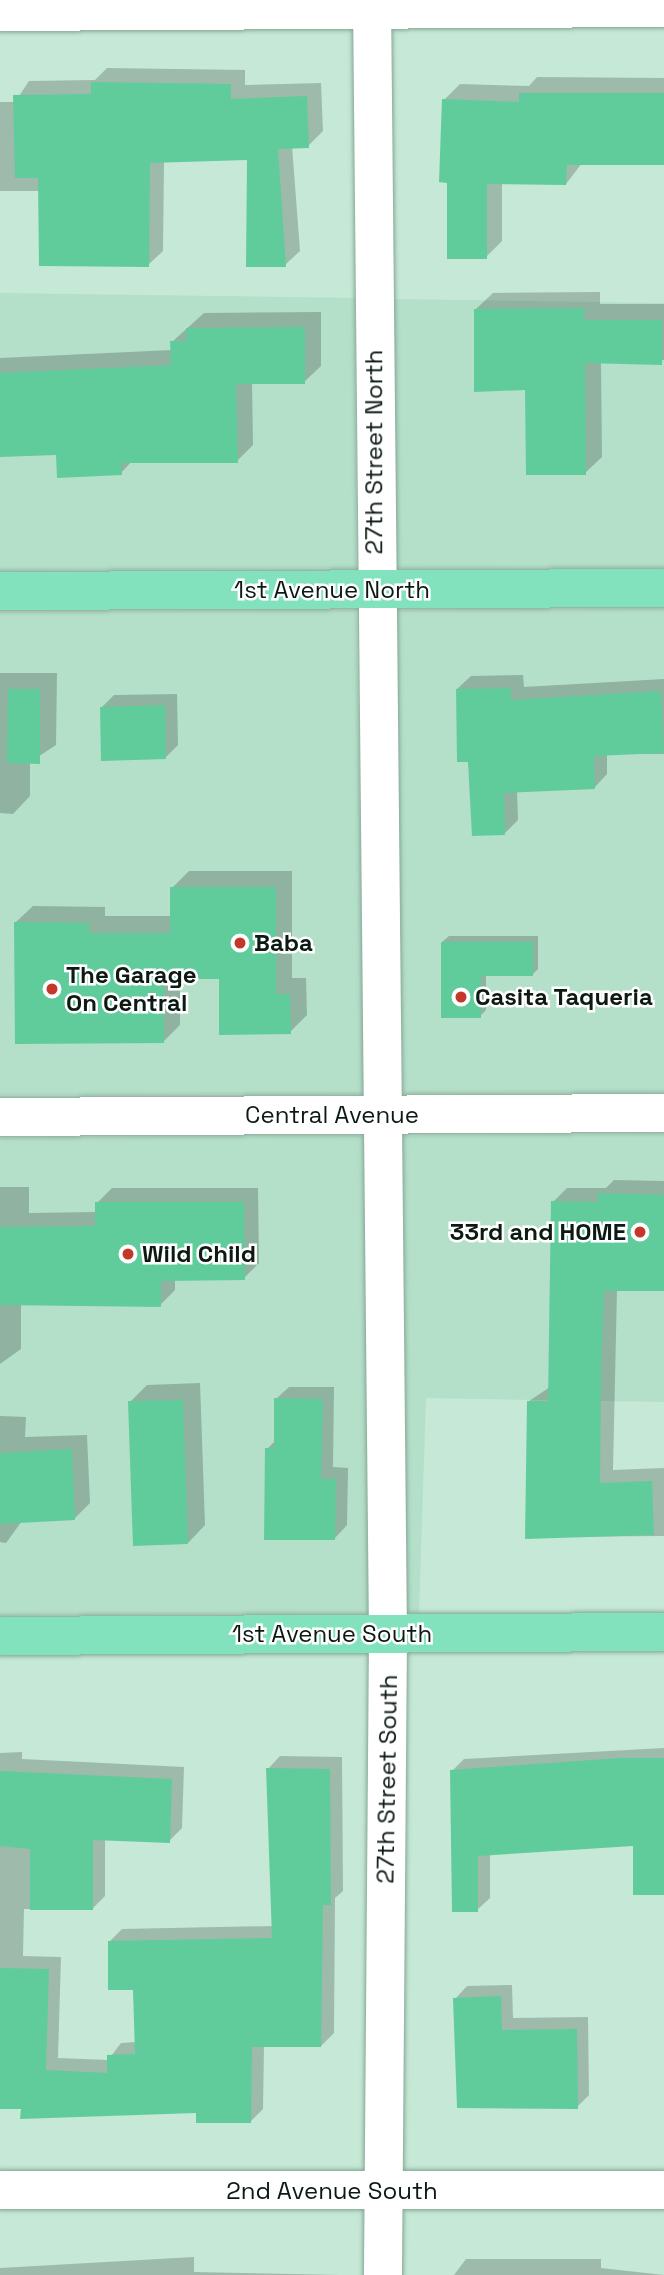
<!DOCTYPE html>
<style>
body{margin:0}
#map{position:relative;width:664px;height:2275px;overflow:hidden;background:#c5e9d6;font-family:"Space Grotesk",sans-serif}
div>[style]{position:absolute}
.built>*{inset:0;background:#b4dfc9}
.shadow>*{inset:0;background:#0003}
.building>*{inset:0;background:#60cc9c}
.roads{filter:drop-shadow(0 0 2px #85a795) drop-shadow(0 0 2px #85a795)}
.minor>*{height:38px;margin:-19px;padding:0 19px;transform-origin:19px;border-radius:19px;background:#fff}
.tertiary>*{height:38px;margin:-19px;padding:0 19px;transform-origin:19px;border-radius:19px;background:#fff}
.primary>*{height:38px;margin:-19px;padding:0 19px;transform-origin:19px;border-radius:19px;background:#83e2be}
.dots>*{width:19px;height:19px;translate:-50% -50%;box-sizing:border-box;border:4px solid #fff;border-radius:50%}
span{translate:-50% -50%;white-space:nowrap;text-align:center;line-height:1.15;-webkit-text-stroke:5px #fff;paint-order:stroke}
.street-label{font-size:24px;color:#0d1a13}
.poi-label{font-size:24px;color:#0d1a13;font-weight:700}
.left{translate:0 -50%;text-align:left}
.right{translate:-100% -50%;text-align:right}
</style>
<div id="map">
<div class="built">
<div style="clip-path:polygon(0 293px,355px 298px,356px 568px,0 570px)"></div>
<div style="clip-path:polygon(392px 299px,664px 303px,664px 567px,393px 568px)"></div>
<div style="clip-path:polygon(664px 609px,664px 1092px,403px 1093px,394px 610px)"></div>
<div style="clip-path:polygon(356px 610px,365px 1094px,0 1095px,0 612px)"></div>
<div style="clip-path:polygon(664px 1134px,664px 1402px,426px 1398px,419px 1613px,407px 1613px,403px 1136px)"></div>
<div style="clip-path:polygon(366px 1136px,370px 1613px,0 1615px,0 1138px)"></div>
</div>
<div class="shadow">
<div style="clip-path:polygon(107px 68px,245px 70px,245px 85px,321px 83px,323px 131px,308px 146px,292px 146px,300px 251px,285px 265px,248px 158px,164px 161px,163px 251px,148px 265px,40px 191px,0 191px,0 102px,15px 102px,29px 81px,95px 80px)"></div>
<div style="clip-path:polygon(537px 77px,664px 78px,664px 163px,582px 163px,566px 184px,502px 182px,502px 241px,486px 257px,448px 181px,444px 100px,460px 84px,529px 86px)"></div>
<div style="clip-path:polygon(600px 292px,600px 304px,664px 304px,664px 360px,601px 362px,602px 457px,585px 473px,476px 309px,493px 293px)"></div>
<div style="clip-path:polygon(321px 312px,321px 366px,304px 382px,252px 382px,253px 445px,237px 461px,132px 461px,121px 473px,58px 453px,0 455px,0 358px,172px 350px,172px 342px,204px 313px)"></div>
<div style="clip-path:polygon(0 673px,57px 673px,56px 745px,30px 762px,30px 796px,13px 814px,0 813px)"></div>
<div style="clip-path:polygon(523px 675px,524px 687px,664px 679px,664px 754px,607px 754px,607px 774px,594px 788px,517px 791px,518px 820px,505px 833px,470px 761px,457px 689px,471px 676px)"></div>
<div style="clip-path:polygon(177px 694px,178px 745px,165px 758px,102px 707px,114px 695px)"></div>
<div style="clip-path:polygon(189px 871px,292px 871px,292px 978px,306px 978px,307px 1015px,290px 1032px,220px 978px,180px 978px,180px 1025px,164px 1041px,16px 922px,33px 906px,105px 907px,105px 916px,172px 916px,172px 888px)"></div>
<div style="clip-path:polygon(449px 936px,538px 936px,538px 969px,532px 975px,486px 975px,486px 1010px,480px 1016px,442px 942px)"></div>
<div style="clip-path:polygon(614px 1180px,664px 1181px,664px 1290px,617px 1289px,613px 1470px,664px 1468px,664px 1536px,527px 1537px,529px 1401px,550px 1387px,553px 1202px,567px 1188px,606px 1188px)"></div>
<div style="clip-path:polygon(0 1187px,29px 1187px,29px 1213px,97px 1212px,97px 1203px,112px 1188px,258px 1188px,259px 1263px,244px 1278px,175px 1279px,175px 1290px,160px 1305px,21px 1303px,21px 1349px,0 1364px)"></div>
<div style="clip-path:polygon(200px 1383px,205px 1525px,188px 1543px,130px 1402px,147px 1385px)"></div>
<div style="clip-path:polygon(289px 1387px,334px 1387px,333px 1467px,348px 1468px,347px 1525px,335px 1538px,267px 1449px,276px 1440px,276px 1399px)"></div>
<div style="clip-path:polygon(0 1416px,26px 1417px,25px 1437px,87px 1435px,90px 1503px,74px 1519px,22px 1521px,6px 1543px,0 1542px)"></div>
<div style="clip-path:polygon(664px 1748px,664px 1893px,635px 1845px,490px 1853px,490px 1898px,477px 1910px,452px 1771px,464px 1759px)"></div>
<div style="clip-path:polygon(22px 1752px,22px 1759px,184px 1767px,182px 1828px,169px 1841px,105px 1838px,105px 1896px,92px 1909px,24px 1909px,23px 1956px,61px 1957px,58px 2058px,108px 2060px,121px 2043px,136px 2042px,135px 1988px,109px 1942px,122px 1929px,273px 1926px,268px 1769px,280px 1756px,342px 1757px,343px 1891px,335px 1898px,334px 2033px,321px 2046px,264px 2046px,263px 2109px,251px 2121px,198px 2111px,22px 2117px,23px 2107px,0 2107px,0 1753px)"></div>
<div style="clip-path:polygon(512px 1985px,513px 2018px,588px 2017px,589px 2095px,577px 2107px,455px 1999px,467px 1986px)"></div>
<div style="clip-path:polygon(194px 2257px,194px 2272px,340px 2275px,0 2275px,0 2268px)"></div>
<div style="clip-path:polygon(466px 2259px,601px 2259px,601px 2268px,664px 2275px,454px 2275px)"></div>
</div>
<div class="building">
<div style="clip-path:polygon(91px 82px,231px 84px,231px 99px,307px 96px,309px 148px,278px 149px,286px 267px,246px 267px,247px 160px,150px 163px,149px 267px,39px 266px,38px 178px,15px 178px,13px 95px,91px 94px)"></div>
<div style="clip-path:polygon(519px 93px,664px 93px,664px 165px,567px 165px,566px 185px,487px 184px,487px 259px,447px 259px,447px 183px,439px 182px,442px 99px,519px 102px)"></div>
<div style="clip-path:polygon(584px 308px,584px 320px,662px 320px,662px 365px,585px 363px,586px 475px,526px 475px,525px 390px,474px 392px,474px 309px)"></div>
<div style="clip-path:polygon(305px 327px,305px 384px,236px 384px,238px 463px,121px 463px,122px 475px,57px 478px,56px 455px,0 457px,0 373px,171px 365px,170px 341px,187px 341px,186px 328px)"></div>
<div style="clip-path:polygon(511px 688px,511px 700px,661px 691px,664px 753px,594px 756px,595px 789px,504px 793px,505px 835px,472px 836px,468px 762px,457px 762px,456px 689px)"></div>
<div style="clip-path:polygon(8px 689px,40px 689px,40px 764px,7px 763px)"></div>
<div style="clip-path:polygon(165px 705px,166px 759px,101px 761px,100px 707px)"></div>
<div style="clip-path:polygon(170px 887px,276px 887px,276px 994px,290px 994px,291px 1034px,219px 1035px,219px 979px,164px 979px,164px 1043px,15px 1044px,14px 922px,89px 923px,89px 933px,170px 933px)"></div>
<div style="clip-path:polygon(441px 942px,533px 942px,533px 976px,481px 976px,481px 1018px,441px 1018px)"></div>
<div style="clip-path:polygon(598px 1193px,664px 1195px,664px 1291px,604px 1291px,601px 1366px,600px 1483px,652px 1481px,654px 1535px,525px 1539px,527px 1401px,548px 1401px,551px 1201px,598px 1202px)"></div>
<div style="clip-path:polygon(95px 1202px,244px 1202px,245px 1280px,161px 1281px,161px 1307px,0 1305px,0 1227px,95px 1226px)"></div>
<div style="clip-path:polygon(274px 1398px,323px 1399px,321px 1479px,336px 1479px,335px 1540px,264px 1540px,265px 1448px,274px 1448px)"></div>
<div style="clip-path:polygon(183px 1400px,188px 1544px,133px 1546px,128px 1401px)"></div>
<div style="clip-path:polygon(72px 1449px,75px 1520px,0 1524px,0 1453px)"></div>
<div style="clip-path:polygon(620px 1758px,664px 1758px,664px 1895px,633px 1895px,633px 1846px,478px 1856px,478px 1912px,452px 1912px,450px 1770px)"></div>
<div style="clip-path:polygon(266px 1768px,330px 1769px,331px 1905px,323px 1905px,321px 2047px,252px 2047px,251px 2123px,196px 2123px,196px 2113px,20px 2119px,21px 2109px,0 2109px,0 1968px,49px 1969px,46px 2070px,107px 2073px,107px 2055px,135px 2054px,133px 1990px,108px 1990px,108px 1941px,272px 1938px)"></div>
<div style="clip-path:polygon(0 1771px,172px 1779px,170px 1843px,93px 1840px,93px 1910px,30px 1910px,30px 1849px,0 1846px)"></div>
<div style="clip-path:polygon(501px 1996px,502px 2030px,577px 2029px,578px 2109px,457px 2108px,453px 1998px)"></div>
</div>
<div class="roads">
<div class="minor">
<div style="left:372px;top:0;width:1634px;rotate:89.44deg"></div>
<div style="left:388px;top:1634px;width:641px;rotate:90.45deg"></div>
<div style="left:0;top:12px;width:664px;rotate:-0.35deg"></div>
<div style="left:0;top:2190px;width:664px"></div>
</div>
<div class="tertiary">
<div style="left:0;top:1117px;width:664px;rotate:-0.35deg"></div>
</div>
<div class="primary">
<div style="left:0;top:591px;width:664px;rotate:-0.26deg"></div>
<div style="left:0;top:1636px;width:664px;rotate:-0.35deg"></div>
</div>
</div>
<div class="dots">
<div style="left:240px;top:943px;background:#c43829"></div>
<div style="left:52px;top:989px;background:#c43829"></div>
<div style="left:461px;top:997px;background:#c43829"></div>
<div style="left:640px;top:1232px;background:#c43829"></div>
<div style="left:128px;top:1254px;background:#c43829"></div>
</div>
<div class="street-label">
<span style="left:374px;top:452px;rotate:-90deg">27th Street North</span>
<span style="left:332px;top:590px">1st Avenue North</span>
<span style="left:332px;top:1115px">Central Avenue</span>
<span style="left:332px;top:1634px">1st Avenue South</span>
<span style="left:387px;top:1779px;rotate:-89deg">27th Street South</span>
<span style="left:332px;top:2191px">2nd Avenue South</span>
</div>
<div class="poi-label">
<span class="left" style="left:254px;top:943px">Baba</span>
<span class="left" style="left:66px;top:989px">The Garage<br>On Central</span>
<span class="left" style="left:475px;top:997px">Casita Taqueria</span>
<span class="right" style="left:626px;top:1232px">33rd and HOME</span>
<span class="left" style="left:142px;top:1254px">Wild Child</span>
</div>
</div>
